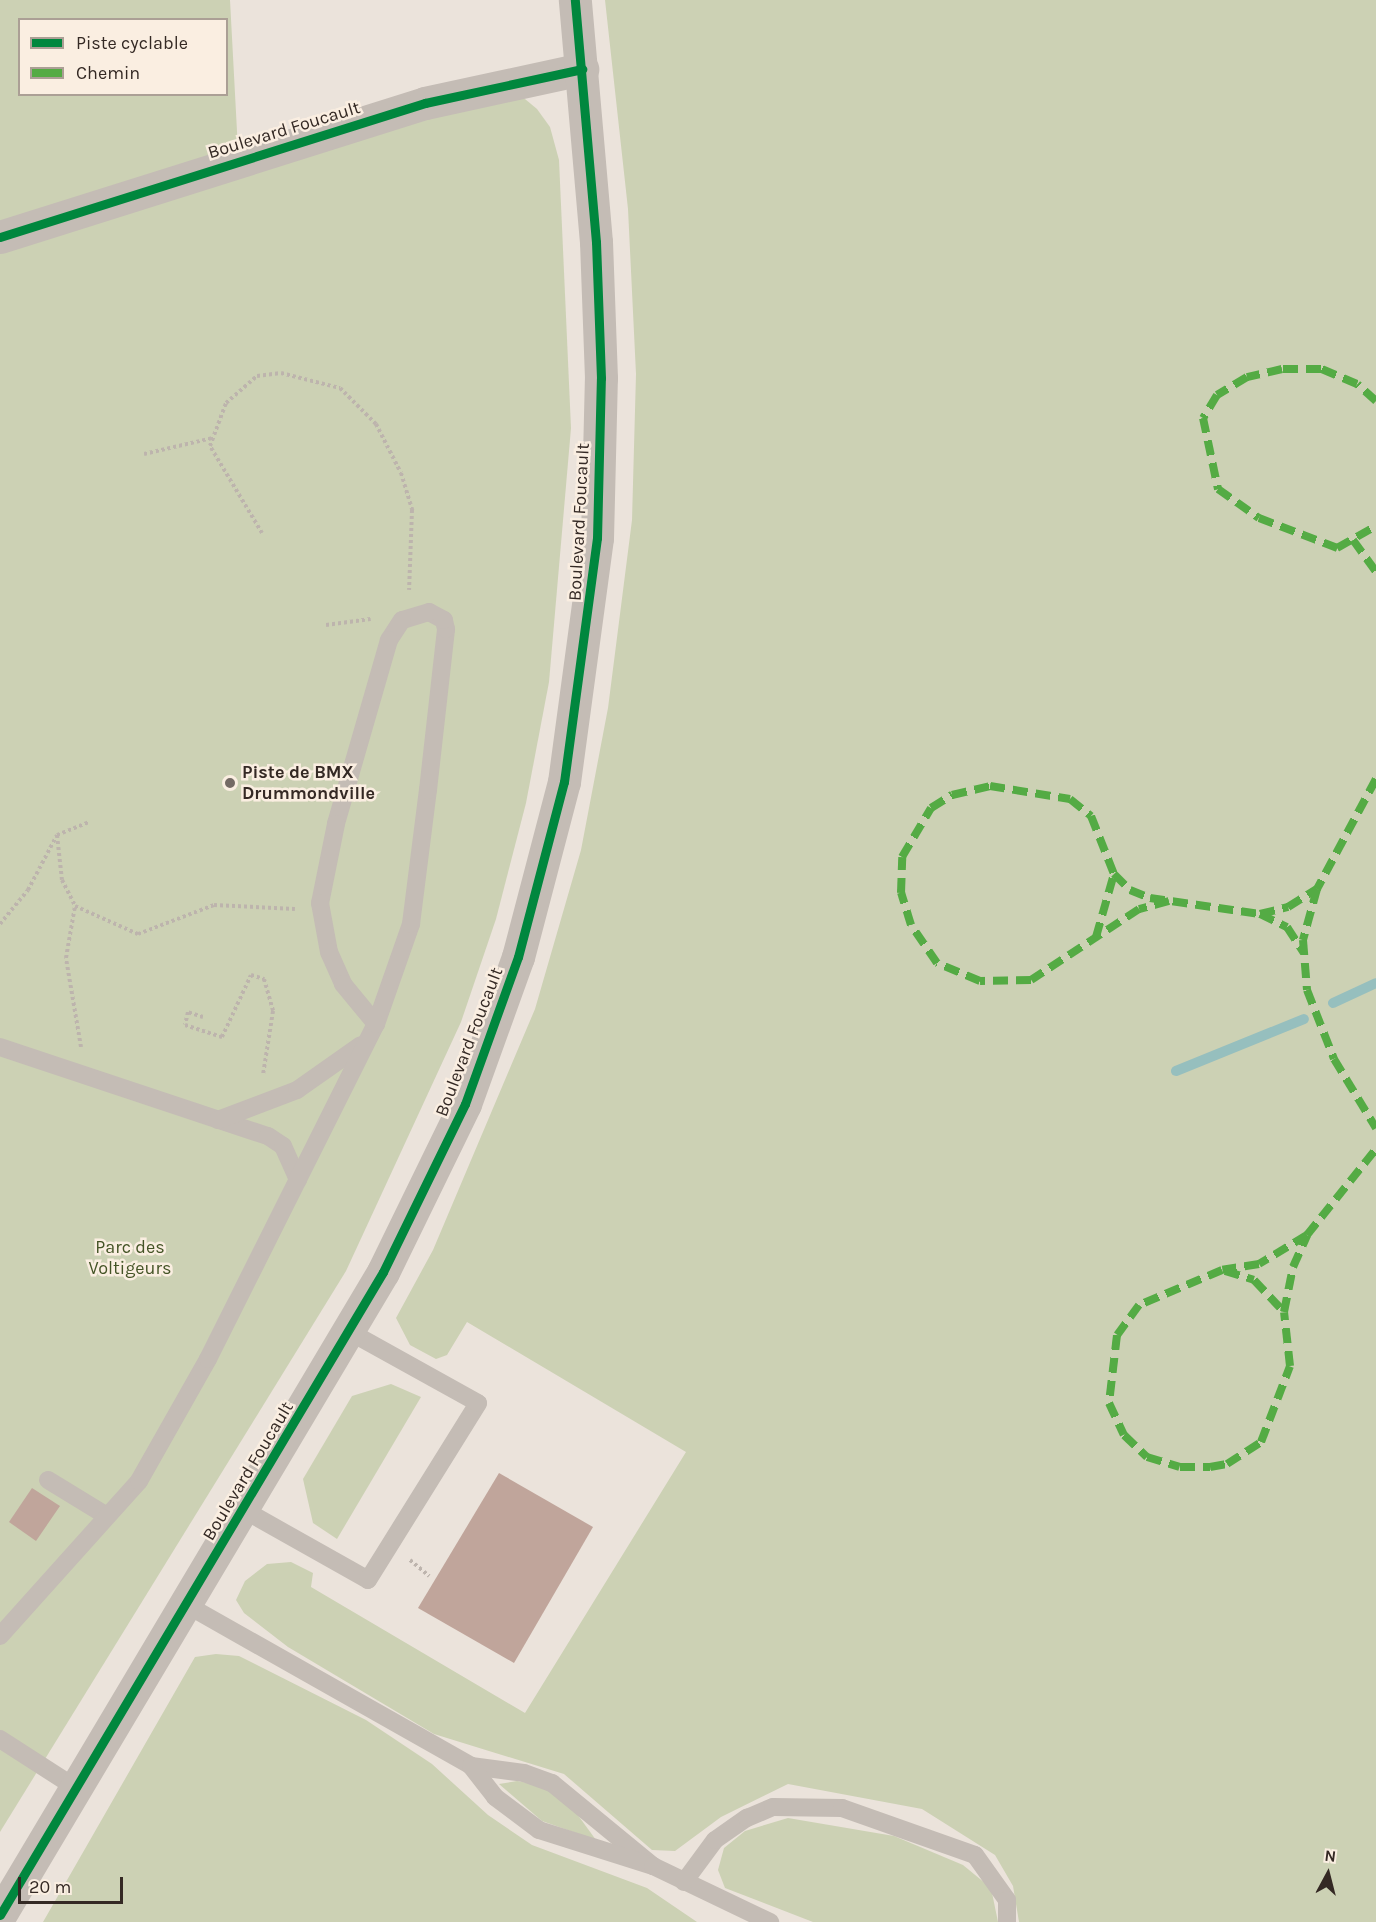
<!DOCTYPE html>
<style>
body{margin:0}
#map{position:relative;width:1376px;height:1922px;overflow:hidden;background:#ebe3db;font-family:Karla,sans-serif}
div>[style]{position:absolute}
.green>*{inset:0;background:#ccd1b4}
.stream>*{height:10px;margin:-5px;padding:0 5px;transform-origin:5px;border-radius:5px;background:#96bfbe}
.building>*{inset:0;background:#c0a59b}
.path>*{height:4px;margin-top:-2px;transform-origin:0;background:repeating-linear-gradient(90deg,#bdb4ad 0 3px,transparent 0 6px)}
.service>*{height:18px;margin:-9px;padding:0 9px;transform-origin:9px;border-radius:9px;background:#c4bcb5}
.minor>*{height:33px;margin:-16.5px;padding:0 16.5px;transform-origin:16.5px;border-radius:16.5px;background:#c4bcb5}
.tertiary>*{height:33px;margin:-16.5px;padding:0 16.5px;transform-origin:16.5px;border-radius:16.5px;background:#c4bcb5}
.quiet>*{height:8px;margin-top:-4px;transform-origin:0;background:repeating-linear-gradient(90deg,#54ab44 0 15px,transparent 0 23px)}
.cycleway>*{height:9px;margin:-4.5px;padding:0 4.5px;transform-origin:4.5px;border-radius:4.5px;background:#00873e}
.dots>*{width:16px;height:16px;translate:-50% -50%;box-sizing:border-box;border:3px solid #faeee1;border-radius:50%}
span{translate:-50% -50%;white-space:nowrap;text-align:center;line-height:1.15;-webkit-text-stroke:5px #faeee1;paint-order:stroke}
.street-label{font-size:18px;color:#342924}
.poi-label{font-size:18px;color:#342924;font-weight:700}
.left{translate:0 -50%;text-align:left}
.park-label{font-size:18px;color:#445426}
.legend{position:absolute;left:18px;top:18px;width:210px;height:78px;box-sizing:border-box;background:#faeee1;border:2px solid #ab9f95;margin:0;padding:8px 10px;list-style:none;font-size:18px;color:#342924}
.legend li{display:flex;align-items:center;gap:12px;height:30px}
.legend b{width:30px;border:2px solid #ab9f95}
.north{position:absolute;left:1298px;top:1844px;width:60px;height:60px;-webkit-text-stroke:4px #faeee1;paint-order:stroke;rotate:7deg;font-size:16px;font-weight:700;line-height:24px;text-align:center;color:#342924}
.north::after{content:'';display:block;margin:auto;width:21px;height:27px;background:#342924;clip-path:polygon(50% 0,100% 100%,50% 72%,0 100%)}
.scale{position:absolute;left:18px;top:1877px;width:105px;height:27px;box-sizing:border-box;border:3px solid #342924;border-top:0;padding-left:8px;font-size:18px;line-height:21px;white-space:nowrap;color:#342924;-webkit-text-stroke:4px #faeee1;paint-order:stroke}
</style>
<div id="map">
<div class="green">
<div style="clip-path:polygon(evenodd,0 0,230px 0,238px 150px,0 225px,0 0,20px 20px,226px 20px,226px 94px,20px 94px,20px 20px)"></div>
<div style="clip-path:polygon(605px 0,1376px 0,1376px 1922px,1019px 1922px,1013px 1886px,995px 1855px,922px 1809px,788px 1784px,721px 1817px,675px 1851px,652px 1850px,564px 1774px,434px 1734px,288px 1647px,244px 1613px,236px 1600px,245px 1581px,267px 1564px,291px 1562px,313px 1573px,311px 1587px,525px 1713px,686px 1452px,467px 1322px,447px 1355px,436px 1359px,410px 1345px,396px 1318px,433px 1250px,535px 1009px,581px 850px,608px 708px,632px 520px,636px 374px,628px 209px)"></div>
<div style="clip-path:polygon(503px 96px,525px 99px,537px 109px,550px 127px,559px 160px,571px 428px,549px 682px,526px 803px,496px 919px,461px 1022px,346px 1271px,0 1832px,0 246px)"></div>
<div style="clip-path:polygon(391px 1384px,421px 1397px,337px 1539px,313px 1523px,303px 1479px,352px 1396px)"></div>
<div style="clip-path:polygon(216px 1654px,239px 1656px,366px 1720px,432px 1764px,488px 1815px,532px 1845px,647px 1888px,697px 1922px,43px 1922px,195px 1657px)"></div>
<div style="clip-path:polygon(517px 1781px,540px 1785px,572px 1807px,596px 1840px,542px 1821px,499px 1784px)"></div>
<div style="clip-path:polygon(788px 1818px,894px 1836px,963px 1865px,991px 1888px,998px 1922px,813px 1922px,725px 1888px,718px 1870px,724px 1848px,745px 1831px)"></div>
</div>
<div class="stream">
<div style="left:1333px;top:1003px;width:47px;rotate:-24.9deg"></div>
<div style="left:1176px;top:1071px;width:138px;rotate:-22.1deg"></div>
</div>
<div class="building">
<div style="clip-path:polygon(499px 1473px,593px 1527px,514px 1663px,418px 1608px)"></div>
<div style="clip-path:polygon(32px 1488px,60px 1506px,36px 1541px,9px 1522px)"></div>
</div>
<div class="path">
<div style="left:144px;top:454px;width:71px;rotate:-13.1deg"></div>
<div style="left:262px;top:533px;width:101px;rotate:-120.9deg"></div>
<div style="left:210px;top:446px;width:46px;rotate:-69.6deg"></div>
<div style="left:226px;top:403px;width:41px;rotate:-41.1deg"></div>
<div style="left:257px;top:376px;width:24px;rotate:-7deg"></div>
<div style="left:281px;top:373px;width:61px;rotate:14.3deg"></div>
<div style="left:340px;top:388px;width:51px;rotate:45deg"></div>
<div style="left:376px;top:424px;width:55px;rotate:63deg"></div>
<div style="left:401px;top:473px;width:39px;rotate:73deg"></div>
<div style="left:412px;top:510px;width:80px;rotate:92.1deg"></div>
<div style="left:326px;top:625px;width:45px;rotate:-7.6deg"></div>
<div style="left:57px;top:835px;width:45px;rotate:83.7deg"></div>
<div style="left:62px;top:880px;width:29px;rotate:63deg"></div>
<div style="left:0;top:924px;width:44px;rotate:-50.5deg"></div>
<div style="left:28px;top:890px;width:62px;rotate:-62.2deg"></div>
<div style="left:57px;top:835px;width:35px;rotate:-22deg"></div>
<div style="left:203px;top:1017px;width:16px;rotate:-162deg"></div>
<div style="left:188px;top:1012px;width:13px;rotate:103deg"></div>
<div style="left:185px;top:1025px;width:39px;rotate:18deg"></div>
<div style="left:222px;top:1037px;width:68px;rotate:-64.9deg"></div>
<div style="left:251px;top:975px;width:14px;rotate:17deg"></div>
<div style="left:264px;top:979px;width:33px;rotate:74deg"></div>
<div style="left:273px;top:1011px;width:65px;rotate:98.9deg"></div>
<div style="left:81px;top:1047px;width:90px;rotate:-99.6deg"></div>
<div style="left:66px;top:958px;width:53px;rotate:-80.2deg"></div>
<div style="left:75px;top:906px;width:69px;rotate:24deg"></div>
<div style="left:138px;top:934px;width:81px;rotate:-20.9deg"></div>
<div style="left:214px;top:905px;width:81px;rotate:2.8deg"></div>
<div style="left:410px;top:1560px;width:25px;rotate:40deg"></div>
</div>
<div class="service">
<div style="left:0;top:1047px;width:282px;rotate:18.4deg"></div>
<div style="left:268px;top:1136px;width:18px;rotate:34deg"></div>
<div style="left:283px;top:1146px;width:37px;rotate:66deg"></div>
<div style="left:218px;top:1120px;width:85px;rotate:-20.8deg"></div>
<div style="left:297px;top:1090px;width:78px;rotate:-35.1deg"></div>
<div style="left:48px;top:1480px;width:69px;rotate:31.4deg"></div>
<div style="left:244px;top:1510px;width:142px;rotate:29.4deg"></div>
<div style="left:368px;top:1580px;width:208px;rotate:-58.1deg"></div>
<div style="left:478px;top:1403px;width:146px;rotate:-151deg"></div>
<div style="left:187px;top:1605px;width:326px;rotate:29.5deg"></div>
<div style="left:471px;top:1766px;width:53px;rotate:7.5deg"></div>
<div style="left:524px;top:1773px;width:30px;rotate:20deg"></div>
<div style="left:552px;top:1783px;width:131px;rotate:39.4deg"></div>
<div style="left:0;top:1636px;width:208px;rotate:-48.1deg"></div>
<div style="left:139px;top:1481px;width:140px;rotate:-60.5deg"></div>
<div style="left:208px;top:1359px;width:375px;rotate:-63.4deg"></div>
<div style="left:376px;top:1024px;width:106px;rotate:-70.7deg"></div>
<div style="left:411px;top:924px;width:135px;rotate:-82.8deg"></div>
<div style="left:428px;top:790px;width:162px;rotate:-83.6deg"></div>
<div style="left:446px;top:629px;width:9px;rotate:-103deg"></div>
<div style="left:444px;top:620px;width:17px;rotate:-152deg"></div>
<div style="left:429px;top:612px;width:28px;rotate:163deg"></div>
<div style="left:402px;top:620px;width:24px;rotate:123deg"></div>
<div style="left:389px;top:640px;width:191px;rotate:106.1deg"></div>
<div style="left:336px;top:824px;width:81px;rotate:101.4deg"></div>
<div style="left:320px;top:903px;width:50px;rotate:79.6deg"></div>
<div style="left:329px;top:952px;width:35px;rotate:66deg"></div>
<div style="left:343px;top:984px;width:52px;rotate:50.5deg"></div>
<div style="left:0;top:1739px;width:90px;rotate:32.8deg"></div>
<div style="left:471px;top:1766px;width:39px;rotate:52deg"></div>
<div style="left:495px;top:1797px;width:55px;rotate:36.9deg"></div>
<div style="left:539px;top:1830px;width:120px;rotate:17.5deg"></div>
<div style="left:653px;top:1866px;width:130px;rotate:25.6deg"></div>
<div style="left:684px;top:1882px;width:52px;rotate:-53.6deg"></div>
<div style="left:715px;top:1840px;width:39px;rotate:-35deg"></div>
<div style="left:747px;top:1818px;width:28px;rotate:-23deg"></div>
<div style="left:773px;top:1807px;width:69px;rotate:0.8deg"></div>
<div style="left:842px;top:1808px;width:141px;rotate:19.5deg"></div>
<div style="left:975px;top:1855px;width:55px;rotate:54.6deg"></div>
<div style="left:1007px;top:1900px;width:22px;rotate:90deg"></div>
</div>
<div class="minor">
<div style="left:0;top:237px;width:446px;rotate:-17.5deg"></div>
<div style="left:425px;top:103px;width:161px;rotate:-12.2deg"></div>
</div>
<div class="tertiary">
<div style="left:0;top:1915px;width:748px;rotate:-59.22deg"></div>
<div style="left:383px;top:1272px;width:187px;rotate:-64deg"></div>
<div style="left:465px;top:1104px;width:156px;rotate:-70.2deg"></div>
<div style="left:518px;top:957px;width:181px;rotate:-75.3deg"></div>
<div style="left:564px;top:782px;width:246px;rotate:-82.3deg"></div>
<div style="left:597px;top:538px;width:160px;rotate:-88.6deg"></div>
<div style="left:601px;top:378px;width:136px;rotate:-92.1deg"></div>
<div style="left:596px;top:242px;width:243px;rotate:-95deg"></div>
</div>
<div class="quiet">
<div style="left:1376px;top:401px;width:25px;rotate:-138deg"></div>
<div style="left:1357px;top:384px;width:39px;rotate:-157deg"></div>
<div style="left:1321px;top:369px;width:39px;rotate:180deg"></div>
<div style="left:1282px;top:369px;width:36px;rotate:167deg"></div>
<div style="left:1247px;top:377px;width:35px;rotate:149deg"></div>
<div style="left:1217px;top:395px;width:27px;rotate:121deg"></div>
<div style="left:1203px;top:418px;width:73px;rotate:78.1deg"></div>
<div style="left:1218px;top:489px;width:50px;rotate:35.3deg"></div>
<div style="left:1259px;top:518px;width:84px;rotate:21deg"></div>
<div style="left:1337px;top:548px;width:45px;rotate:-29.4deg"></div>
<div style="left:1353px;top:540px;width:39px;rotate:54deg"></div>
<div style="left:1376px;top:779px;width:125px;rotate:118.2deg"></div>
<div style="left:1317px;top:889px;width:53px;rotate:105.4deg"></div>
<div style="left:1303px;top:940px;width:50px;rotate:85.4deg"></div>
<div style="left:1307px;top:990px;width:74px;rotate:68.6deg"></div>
<div style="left:1334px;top:1059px;width:81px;rotate:58.7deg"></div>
<div style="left:1169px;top:901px;width:31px;rotate:165deg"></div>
<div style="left:1139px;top:909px;width:129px;rotate:146.7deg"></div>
<div style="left:1031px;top:980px;width:51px;rotate:178.9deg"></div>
<div style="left:980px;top:981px;width:47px;rotate:-157.3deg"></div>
<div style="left:937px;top:963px;width:46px;rotate:-124.4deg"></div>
<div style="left:911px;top:925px;width:34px;rotate:-107deg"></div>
<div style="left:901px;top:893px;width:36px;rotate:-88deg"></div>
<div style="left:902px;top:857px;width:57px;rotate:-59.4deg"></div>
<div style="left:931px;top:808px;width:25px;rotate:-32deg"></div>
<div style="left:952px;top:795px;width:39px;rotate:-13deg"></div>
<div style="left:990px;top:786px;width:81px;rotate:9.2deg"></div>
<div style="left:1070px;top:799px;width:27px;rotate:39deg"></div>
<div style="left:1091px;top:816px;width:62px;rotate:68.4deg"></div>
<div style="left:1114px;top:874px;width:23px;rotate:45deg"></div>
<div style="left:1130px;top:890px;width:22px;rotate:22deg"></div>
<div style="left:1150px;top:898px;width:111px;rotate:8.3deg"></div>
<div style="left:1260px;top:914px;width:30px;rotate:26deg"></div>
<div style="left:1287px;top:927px;width:30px;rotate:57deg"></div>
<div style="left:1260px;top:914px;width:29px;rotate:-14deg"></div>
<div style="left:1288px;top:907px;width:34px;rotate:-32deg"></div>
<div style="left:1096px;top:937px;width:66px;rotate:-74.1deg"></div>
<div style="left:1307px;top:1235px;width:56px;rotate:148.9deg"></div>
<div style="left:1259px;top:1264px;width:37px;rotate:171deg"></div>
<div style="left:1222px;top:1270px;width:90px;rotate:157.1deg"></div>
<div style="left:1139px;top:1305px;width:37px;rotate:126deg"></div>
<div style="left:1117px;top:1335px;width:68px;rotate:96.7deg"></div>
<div style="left:1109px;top:1403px;width:35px;rotate:65deg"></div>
<div style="left:1124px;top:1435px;width:32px;rotate:44deg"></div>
<div style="left:1147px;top:1457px;width:34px;rotate:17deg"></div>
<div style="left:1180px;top:1467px;width:30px"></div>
<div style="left:1210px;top:1467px;width:17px;rotate:-10deg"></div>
<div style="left:1227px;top:1464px;width:40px;rotate:-32.9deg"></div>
<div style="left:1261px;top:1442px;width:81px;rotate:-69.1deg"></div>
<div style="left:1290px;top:1366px;width:54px;rotate:-96.3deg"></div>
<div style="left:1284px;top:1312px;width:46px;rotate:-78.7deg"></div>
<div style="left:1293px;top:1267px;width:35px;rotate:-66deg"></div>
<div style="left:1307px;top:1235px;width:110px;rotate:-51.3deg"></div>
<div style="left:1225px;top:1271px;width:30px;rotate:17deg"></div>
<div style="left:1254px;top:1280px;width:44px;rotate:46.8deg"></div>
</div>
<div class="cycleway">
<div style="left:0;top:237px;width:446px;rotate:-17.5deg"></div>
<div style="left:425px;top:103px;width:161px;rotate:-12.2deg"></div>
<div style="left:0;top:1915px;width:748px;rotate:-59.22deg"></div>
<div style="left:383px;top:1272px;width:187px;rotate:-64deg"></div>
<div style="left:465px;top:1104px;width:156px;rotate:-70.2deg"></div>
<div style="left:518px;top:957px;width:181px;rotate:-75.3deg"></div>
<div style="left:564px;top:782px;width:246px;rotate:-82.3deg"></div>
<div style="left:597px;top:538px;width:160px;rotate:-88.6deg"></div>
<div style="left:601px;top:378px;width:136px;rotate:-92.1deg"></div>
<div style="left:596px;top:242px;width:243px;rotate:-95deg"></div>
</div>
<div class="dots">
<div style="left:230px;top:783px;background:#746a64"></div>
</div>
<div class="street-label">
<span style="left:284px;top:130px;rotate:-17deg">Boulevard Foucault</span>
<span style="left:579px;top:522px;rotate:-87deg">Boulevard Foucault</span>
<span style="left:469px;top:1042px;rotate:-69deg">Boulevard Foucault</span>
<span style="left:248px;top:1471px;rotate:-59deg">Boulevard Foucault</span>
</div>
<div class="poi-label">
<span class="left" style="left:242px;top:783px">Piste de BMX<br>Drummondville</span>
</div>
<div class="park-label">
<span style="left:130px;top:1258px">Parc des<br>Voltigeurs</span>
</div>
<ul class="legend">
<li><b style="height:8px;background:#00873e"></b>Piste cyclable</li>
<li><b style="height:8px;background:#54ab44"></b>Chemin</li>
</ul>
<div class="north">N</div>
<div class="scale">20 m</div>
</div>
